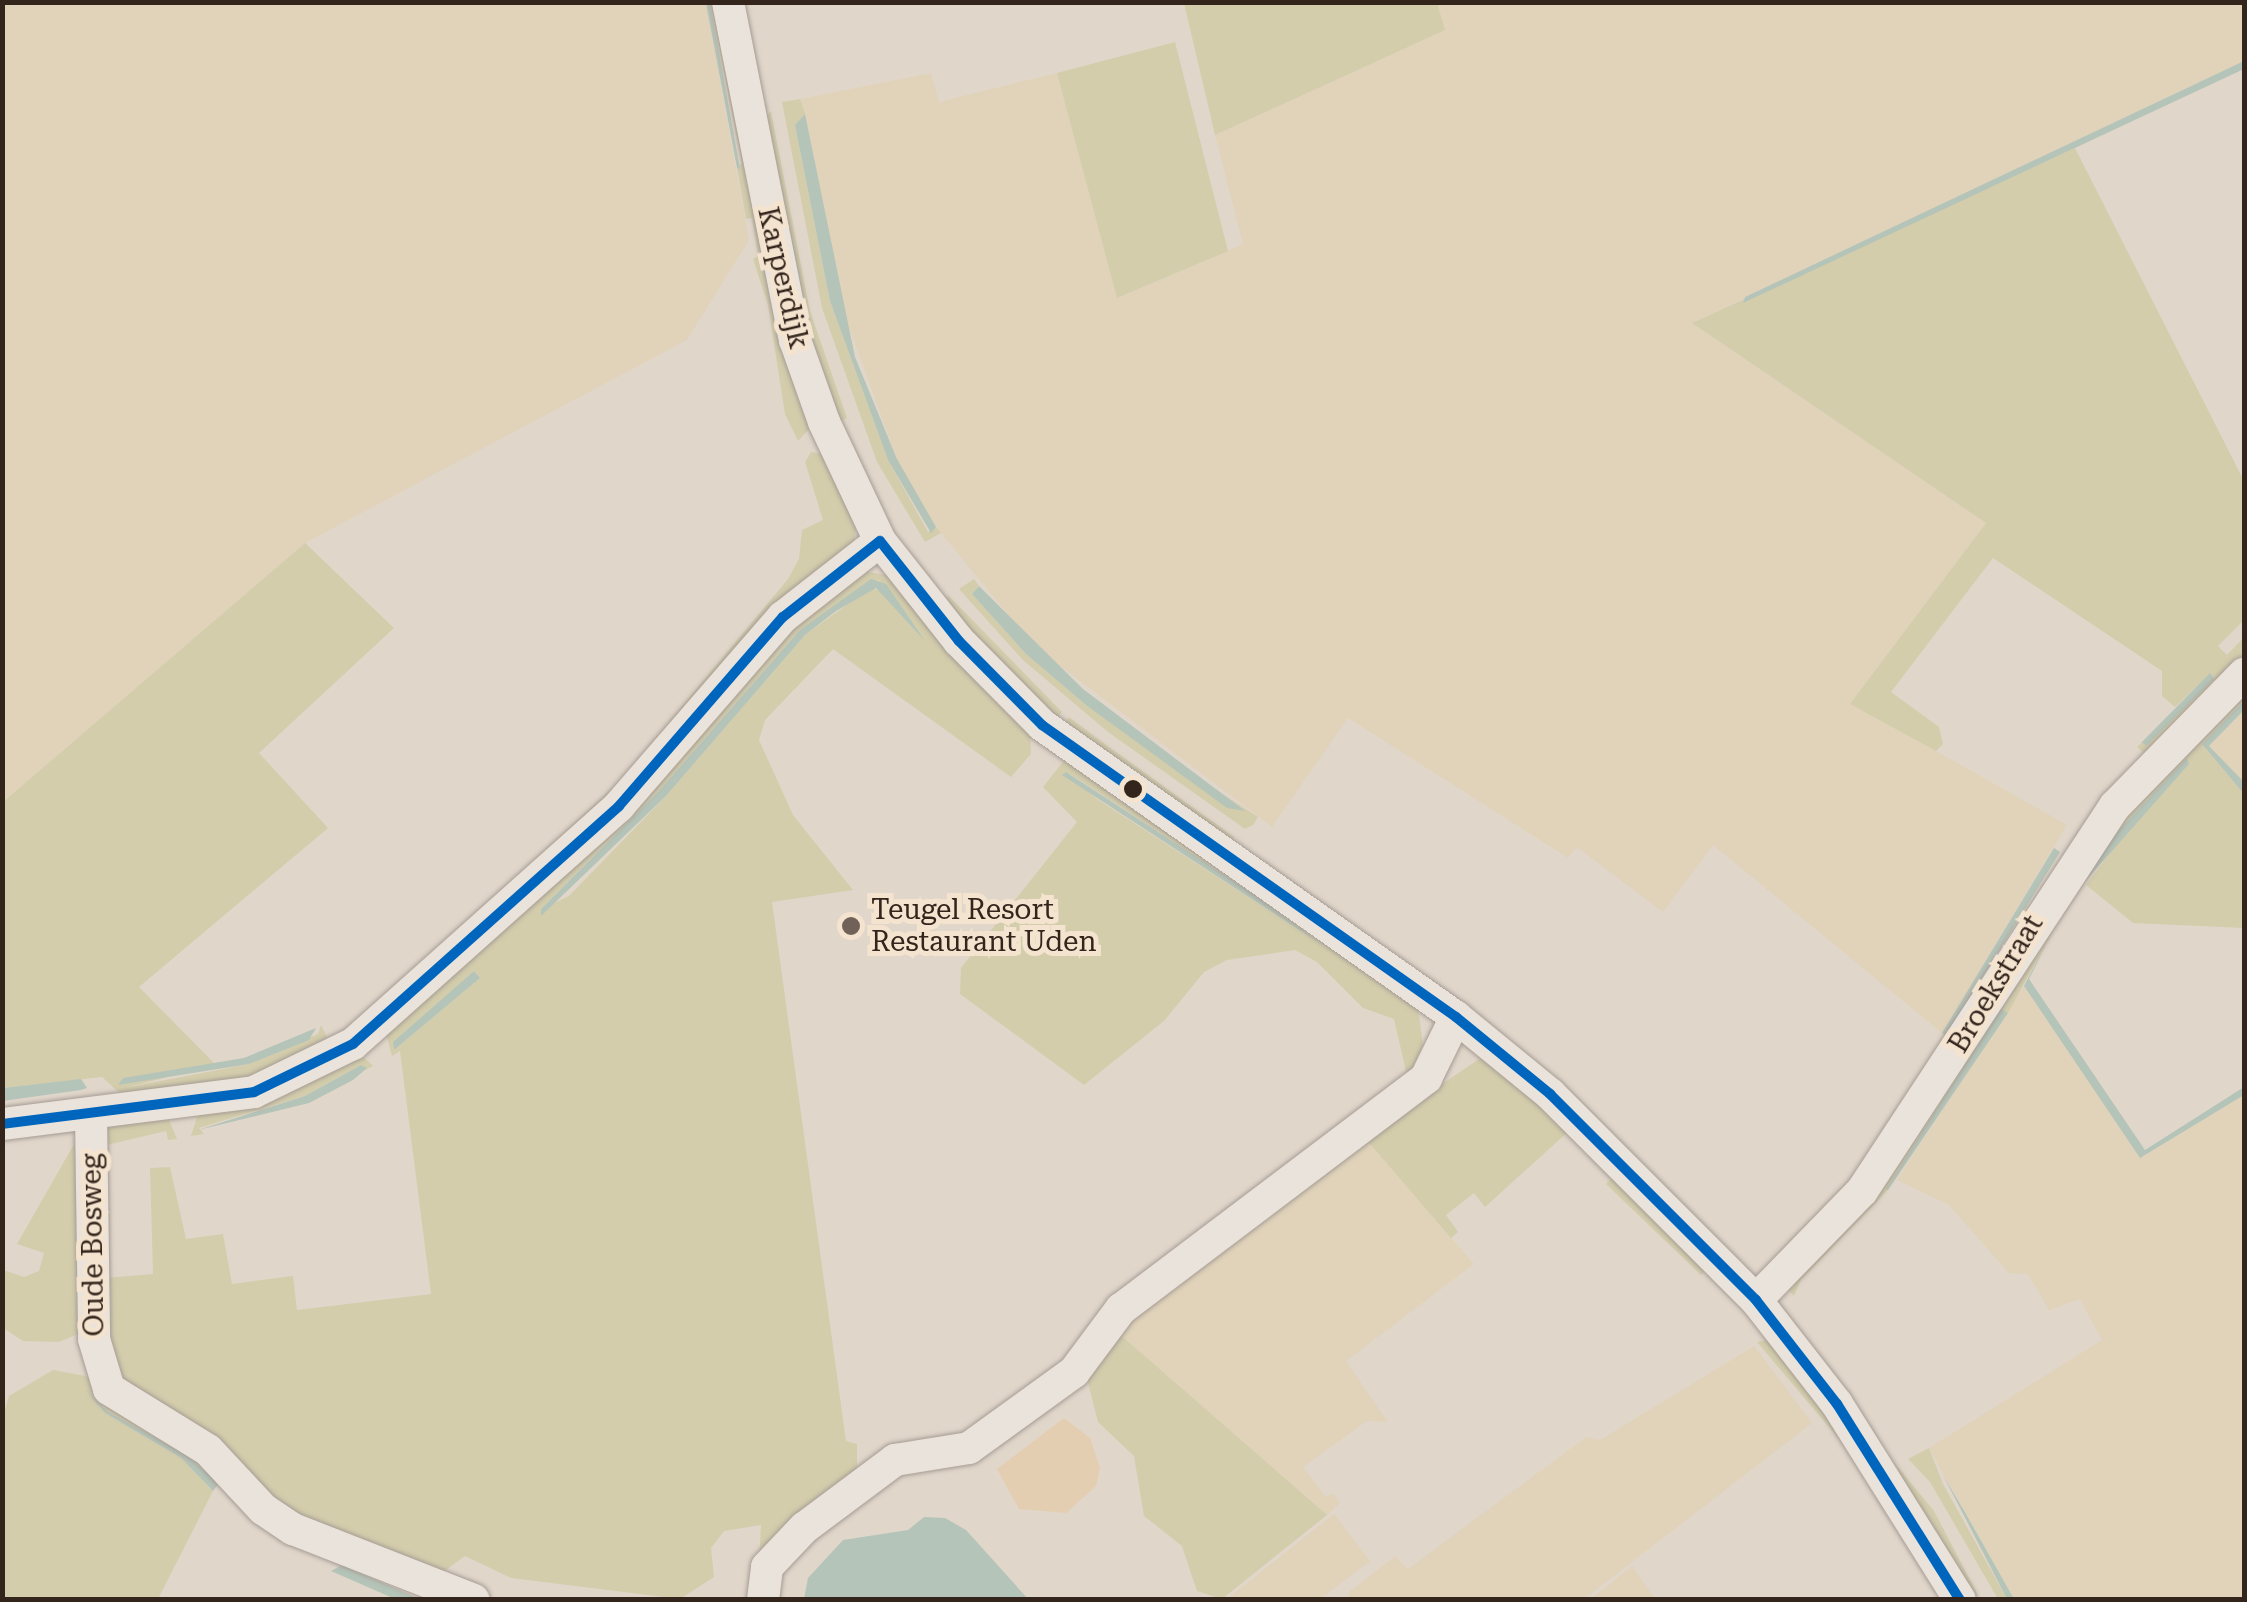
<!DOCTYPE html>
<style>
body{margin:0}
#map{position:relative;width:2247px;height:1602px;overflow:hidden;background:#e1d6ca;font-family:"Roboto Serif",serif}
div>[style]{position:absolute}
.farmland>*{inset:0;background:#e0d3ba}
.green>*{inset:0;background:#d3cdac}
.sand>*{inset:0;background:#e4ceb1}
.water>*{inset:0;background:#b5c4b8}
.roads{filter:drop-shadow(0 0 2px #a69c94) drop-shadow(0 0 2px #a69c94)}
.minor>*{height:32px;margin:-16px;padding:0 16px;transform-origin:16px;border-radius:16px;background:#eae3db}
.bus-1>*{height:10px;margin:-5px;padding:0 5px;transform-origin:5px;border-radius:5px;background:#0065bd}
.dots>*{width:28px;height:28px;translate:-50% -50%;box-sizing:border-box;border:5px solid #f3e3cf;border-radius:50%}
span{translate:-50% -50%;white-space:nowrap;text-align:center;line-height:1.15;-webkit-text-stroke:10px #f3e3cf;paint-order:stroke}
.street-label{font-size:28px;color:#33241c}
.poi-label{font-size:28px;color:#33241c}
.left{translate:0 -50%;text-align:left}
.frame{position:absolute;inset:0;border:5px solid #33241c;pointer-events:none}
</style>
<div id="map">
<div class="farmland">
<div style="clip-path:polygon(3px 3px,706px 3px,749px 240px,687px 340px,305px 543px,3px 803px)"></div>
<div style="clip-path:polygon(1437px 3px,2244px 3px,2244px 61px,1692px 323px,1986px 523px,1851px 703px,2067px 825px,1942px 1033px,1713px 845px,1663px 912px,1577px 847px,1568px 858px,1348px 718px,1272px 827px,1034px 646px,936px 527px,897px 459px,841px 305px,800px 99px,931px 73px,939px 102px,1057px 73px,1118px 298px,1243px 244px,1215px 135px,1444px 30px)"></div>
<div style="clip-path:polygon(2244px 710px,2244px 782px,2210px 747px,2205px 750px)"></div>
<div style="clip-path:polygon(2024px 986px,2140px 1158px,2244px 1095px,2244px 1599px,2014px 1599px,1929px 1448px,2102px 1340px,2080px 1299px,2049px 1310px,2028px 1274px,2009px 1273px,1949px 1205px,1897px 1180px)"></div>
<div style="clip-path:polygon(1364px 1137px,1474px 1264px,1346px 1361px,1388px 1422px,1367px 1421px,1303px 1467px,1326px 1497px,1332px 1493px,1340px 1503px,1327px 1515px,1116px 1332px)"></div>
<div style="clip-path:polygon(1754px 1346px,1812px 1423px,1584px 1599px,1348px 1599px,1349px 1592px,1395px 1556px,1408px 1569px,1586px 1437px,1600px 1440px)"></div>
<div style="clip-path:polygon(1334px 1514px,1370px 1561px,1320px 1599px,1227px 1599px)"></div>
<div style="clip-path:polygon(1632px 1566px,1655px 1599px,1591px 1599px)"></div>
</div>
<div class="green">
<div style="clip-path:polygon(710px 3px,716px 3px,812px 426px,798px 441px,785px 414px,768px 305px,753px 259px,758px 256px,752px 218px,746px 219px,737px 168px,742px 163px)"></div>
<div style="clip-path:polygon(1184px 3px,1437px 3px,1445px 30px,1215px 135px)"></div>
<div style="clip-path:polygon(1175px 42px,1228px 251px,1117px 298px,1057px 73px)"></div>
<div style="clip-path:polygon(800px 99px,805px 114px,795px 125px,830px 301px,888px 460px,928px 532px,936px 527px,941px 533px,925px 542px,877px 462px,822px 308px,782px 102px)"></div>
<div style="clip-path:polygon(771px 111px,810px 311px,847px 418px,837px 423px,806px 339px,761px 121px)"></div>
<div style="clip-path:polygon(2075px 148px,2244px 481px,2244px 620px,2218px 646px,2227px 655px,2244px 637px,2244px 665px,2150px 758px,2137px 747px,2210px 674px,2175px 707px,2162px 696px,2162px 671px,1993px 558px,1891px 692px,1939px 727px,1943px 744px,1936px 751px,1850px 704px,1986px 523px,1692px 323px)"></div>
<div style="clip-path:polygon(811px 452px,822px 454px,857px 524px,853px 546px,546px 864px,534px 860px,619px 782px,788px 579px,799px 559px,802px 530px,823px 520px,805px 462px)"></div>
<div style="clip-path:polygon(305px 543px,394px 628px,259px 753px,328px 828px,139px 987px,216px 1065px,124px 1088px,249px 1064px,318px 1034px,321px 1025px,331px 1045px,252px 1081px,127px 1100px,102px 1077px,3px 1088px,2px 803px)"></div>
<div style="clip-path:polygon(evenodd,867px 572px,887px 575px,1030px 729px,1031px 754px,1011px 777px,833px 649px,765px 720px,759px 740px,793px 815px,853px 890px,772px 902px,846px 1441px,857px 1444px,857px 1478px,759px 1563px,761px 1525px,724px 1531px,711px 1548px,714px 1577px,680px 1599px,511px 1578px,465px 1556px,439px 1575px,294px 1517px,120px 1385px,105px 1358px,105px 1278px,153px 1274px,150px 1168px,170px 1167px,186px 1239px,223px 1234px,232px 1284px,293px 1276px,297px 1310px,431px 1294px,400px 1051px,392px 1056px,386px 1034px,779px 635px,867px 572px,879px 580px,881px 591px,870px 588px,805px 635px,666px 796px,569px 896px,541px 909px,659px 791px,800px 630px,879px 580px,867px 572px,474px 971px,480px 978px,394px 1050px,436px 1006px,474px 971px)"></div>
<div style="clip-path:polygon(974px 579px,979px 586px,972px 594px,1026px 654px,1086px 705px,1258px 817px,1253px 825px,1245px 829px,1108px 732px,1023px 660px,959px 589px)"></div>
<div style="clip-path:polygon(948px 595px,1062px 712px,1055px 721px,944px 607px)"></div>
<div style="clip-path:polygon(2244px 683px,2244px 701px,2202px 744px,2244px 794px,2244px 928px,2133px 923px,2086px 885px,2142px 811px,2189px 764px,2187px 758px,2117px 832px,2088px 851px)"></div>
<div style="clip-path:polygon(1069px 717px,1108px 746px,1234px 837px,1227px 843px,1062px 726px)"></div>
<div style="clip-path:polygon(evenodd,1066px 758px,1417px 1001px,1423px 1045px,1408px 1080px,1394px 1019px,1363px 1008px,1317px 962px,1295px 950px,1227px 960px,1204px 972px,1164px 1021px,1084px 1085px,960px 994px,961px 968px,1077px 822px,1043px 787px,1066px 758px,1067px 772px,1252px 893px,1325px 947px,1097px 799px,1067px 772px)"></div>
<div style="clip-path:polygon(2065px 909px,2008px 1013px,2001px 1010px,1888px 1190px,1801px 1280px,1794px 1296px,1785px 1286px)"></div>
<div style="clip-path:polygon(359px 1053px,373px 1066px,365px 1070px,361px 1065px,305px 1096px,199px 1128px,204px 1134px,191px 1136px,198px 1114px)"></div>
<div style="clip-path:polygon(1485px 1055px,1570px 1130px,1485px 1207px,1474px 1193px,1446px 1215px,1458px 1232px,1451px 1238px,1364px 1137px)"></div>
<div style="clip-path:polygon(168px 1117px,177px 1139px,168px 1140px,166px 1131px,98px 1147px,102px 1132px,115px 1124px)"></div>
<div style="clip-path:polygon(77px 1139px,78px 1334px,59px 1342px,23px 1341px,3px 1328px,3px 1270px,24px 1277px,39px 1271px,44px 1253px,17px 1244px)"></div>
<div style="clip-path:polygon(1614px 1175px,1708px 1268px,1701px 1275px,1606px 1184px)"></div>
<div style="clip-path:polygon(1116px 1331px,1327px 1515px,1222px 1599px,1197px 1591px,1182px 1546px,1144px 1516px,1134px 1456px,1098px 1422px,1085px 1371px)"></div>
<div style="clip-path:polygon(1771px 1339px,1819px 1398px,1844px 1445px,1757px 1342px)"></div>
<div style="clip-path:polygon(53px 1370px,91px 1377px,175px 1435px,219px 1483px,185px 1454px,107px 1412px,90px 1391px,105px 1413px,181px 1458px,213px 1491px,158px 1599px,3px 1600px,3px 1417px,9px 1396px)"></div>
<div style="clip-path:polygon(1929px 1448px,1943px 1484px,2007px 1599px,1998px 1599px,1930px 1482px,1908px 1459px)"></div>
<div style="clip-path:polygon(1893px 1461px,1934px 1511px,1978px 1595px,1971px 1598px)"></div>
</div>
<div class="sand">
<div style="clip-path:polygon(1064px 1418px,1090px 1438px,1100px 1468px,1096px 1486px,1066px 1513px,1019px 1509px,997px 1469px)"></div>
</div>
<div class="water">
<div style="clip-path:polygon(706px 3px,710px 3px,740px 169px,737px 168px)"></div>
<div style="clip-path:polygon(2244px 61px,2244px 69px,1743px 303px,1745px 297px)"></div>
<div style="clip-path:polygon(805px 114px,855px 357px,897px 459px,936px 527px,931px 533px,888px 460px,830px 301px,795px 125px)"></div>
<div style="clip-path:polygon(871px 579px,886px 584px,925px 641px,876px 588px,836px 611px,805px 635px,666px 796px,541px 916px,541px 909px,659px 791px,800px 630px)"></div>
<div style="clip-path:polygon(979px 586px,1083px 689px,1245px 811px,1227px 808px,1086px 705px,1026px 654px,972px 594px)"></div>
<div style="clip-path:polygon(2210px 673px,2214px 679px,2146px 746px,2142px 742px)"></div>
<div style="clip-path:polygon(2244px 701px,2244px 710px,2209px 746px,2244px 782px,2244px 794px,2202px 744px)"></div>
<div style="clip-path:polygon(2187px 758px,2189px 764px,2082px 885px,2117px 832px)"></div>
<div style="clip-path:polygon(1066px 772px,1252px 893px,1325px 947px,1062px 775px)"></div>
<div style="clip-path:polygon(2054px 848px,2060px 852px,1946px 1036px,1942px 1033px)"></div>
<div style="clip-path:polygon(2053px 931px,2029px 979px,2145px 1150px,2244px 1087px,2244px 1095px,2140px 1158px,2024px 986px)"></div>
<div style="clip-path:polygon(474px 971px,480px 978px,394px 1050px,393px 1042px)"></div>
<div style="clip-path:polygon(2001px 1009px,2008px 1013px,1888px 1190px,1886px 1189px)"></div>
<div style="clip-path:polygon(316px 1028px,309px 1040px,249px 1064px,118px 1085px,123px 1078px,244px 1058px)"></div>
<div style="clip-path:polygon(361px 1065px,367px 1068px,353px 1080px,309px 1103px,198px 1130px,305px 1096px)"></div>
<div style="clip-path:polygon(81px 1079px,87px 1088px,81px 1090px,3px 1101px,3px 1088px)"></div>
<div style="clip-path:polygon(86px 1390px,108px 1412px,185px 1454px,219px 1483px,213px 1491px,181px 1458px,105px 1413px)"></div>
<div style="clip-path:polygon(1943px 1475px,1966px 1514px,2014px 1599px,2007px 1599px)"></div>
<div style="clip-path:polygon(924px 1517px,945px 1518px,966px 1530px,1028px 1599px,804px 1599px,808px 1578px,843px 1540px,908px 1530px)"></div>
<div style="clip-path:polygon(342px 1565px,419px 1599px,395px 1599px,331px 1571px)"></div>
</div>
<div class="roads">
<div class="minor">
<div style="left:728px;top:2px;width:345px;rotate:78.8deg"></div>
<div style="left:795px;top:340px;width:87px;rotate:70.5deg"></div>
<div style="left:824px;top:422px;width:132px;rotate:64.8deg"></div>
<div style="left:880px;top:541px;width:127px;rotate:51.7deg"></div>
<div style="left:959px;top:641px;width:118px;rotate:45.3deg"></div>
<div style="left:1042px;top:725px;width:507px;rotate:35.2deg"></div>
<div style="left:1456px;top:1017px;width:122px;rotate:39.3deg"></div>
<div style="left:1550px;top:1094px;width:291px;rotate:45deg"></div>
<div style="left:1756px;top:1300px;width:132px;rotate:52.1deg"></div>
<div style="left:1837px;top:1404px;width:231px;rotate:57.9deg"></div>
<div style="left:91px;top:1115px;width:224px;rotate:89.2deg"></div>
<div style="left:94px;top:1339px;width:52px;rotate:73.3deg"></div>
<div style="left:109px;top:1389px;width:116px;rotate:31.6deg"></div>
<div style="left:208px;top:1450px;width:81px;rotate:47deg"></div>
<div style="left:263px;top:1509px;width:36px;rotate:34deg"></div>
<div style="left:293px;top:1529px;width:194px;rotate:21.4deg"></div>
<div style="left:2px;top:1124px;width:254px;rotate:-7.2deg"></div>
<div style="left:254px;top:1092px;width:110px;rotate:-25.9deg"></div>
<div style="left:353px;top:1044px;width:357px;rotate:-41.8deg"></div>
<div style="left:619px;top:806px;width:250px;rotate:-49.1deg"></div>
<div style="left:783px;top:617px;width:123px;rotate:-38.1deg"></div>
<div style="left:1756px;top:1300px;width:152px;rotate:-45.8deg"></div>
<div style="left:1862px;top:1191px;width:461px;rotate:-56.7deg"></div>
<div style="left:2115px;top:806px;width:185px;rotate:-45.7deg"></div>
<div style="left:763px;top:1600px;width:33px;rotate:-83deg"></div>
<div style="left:767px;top:1567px;width:54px;rotate:-46.5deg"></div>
<div style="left:804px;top:1528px;width:114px;rotate:-36.8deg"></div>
<div style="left:895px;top:1460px;width:75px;rotate:-9.2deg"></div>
<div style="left:969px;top:1448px;width:130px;rotate:-35.9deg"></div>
<div style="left:1074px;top:1372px;width:79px;rotate:-53.3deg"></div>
<div style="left:1121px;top:1309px;width:383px;rotate:-37.1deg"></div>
<div style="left:1426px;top:1078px;width:68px;rotate:-63.8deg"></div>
</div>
</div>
<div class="bus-1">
<div style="left:880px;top:541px;width:127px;rotate:51.7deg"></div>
<div style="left:959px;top:641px;width:118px;rotate:45.3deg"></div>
<div style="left:1042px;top:725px;width:507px;rotate:35.2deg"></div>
<div style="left:1456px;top:1017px;width:122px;rotate:39.3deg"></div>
<div style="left:1550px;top:1094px;width:291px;rotate:45deg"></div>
<div style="left:1756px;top:1300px;width:132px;rotate:52.1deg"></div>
<div style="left:1837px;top:1404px;width:231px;rotate:57.9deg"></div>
<div style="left:2px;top:1124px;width:254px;rotate:-7.2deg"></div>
<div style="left:254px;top:1092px;width:110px;rotate:-25.9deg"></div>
<div style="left:353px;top:1044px;width:357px;rotate:-41.8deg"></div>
<div style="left:619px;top:806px;width:250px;rotate:-49.1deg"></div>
<div style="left:783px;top:617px;width:123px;rotate:-38.1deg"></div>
</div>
<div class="dots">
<div style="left:1133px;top:789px;background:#33241c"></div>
<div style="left:851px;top:926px;background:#706259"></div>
</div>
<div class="street-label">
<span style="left:783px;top:278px;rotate:77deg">Karperdijk</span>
<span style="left:1996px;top:984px;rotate:-59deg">Broekstraat</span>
<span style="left:93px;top:1245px;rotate:-91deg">Oude Bosweg</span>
</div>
<div class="poi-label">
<span class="left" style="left:871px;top:926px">Teugel Resort<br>Restaurant Uden</span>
</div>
<div class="frame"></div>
</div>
